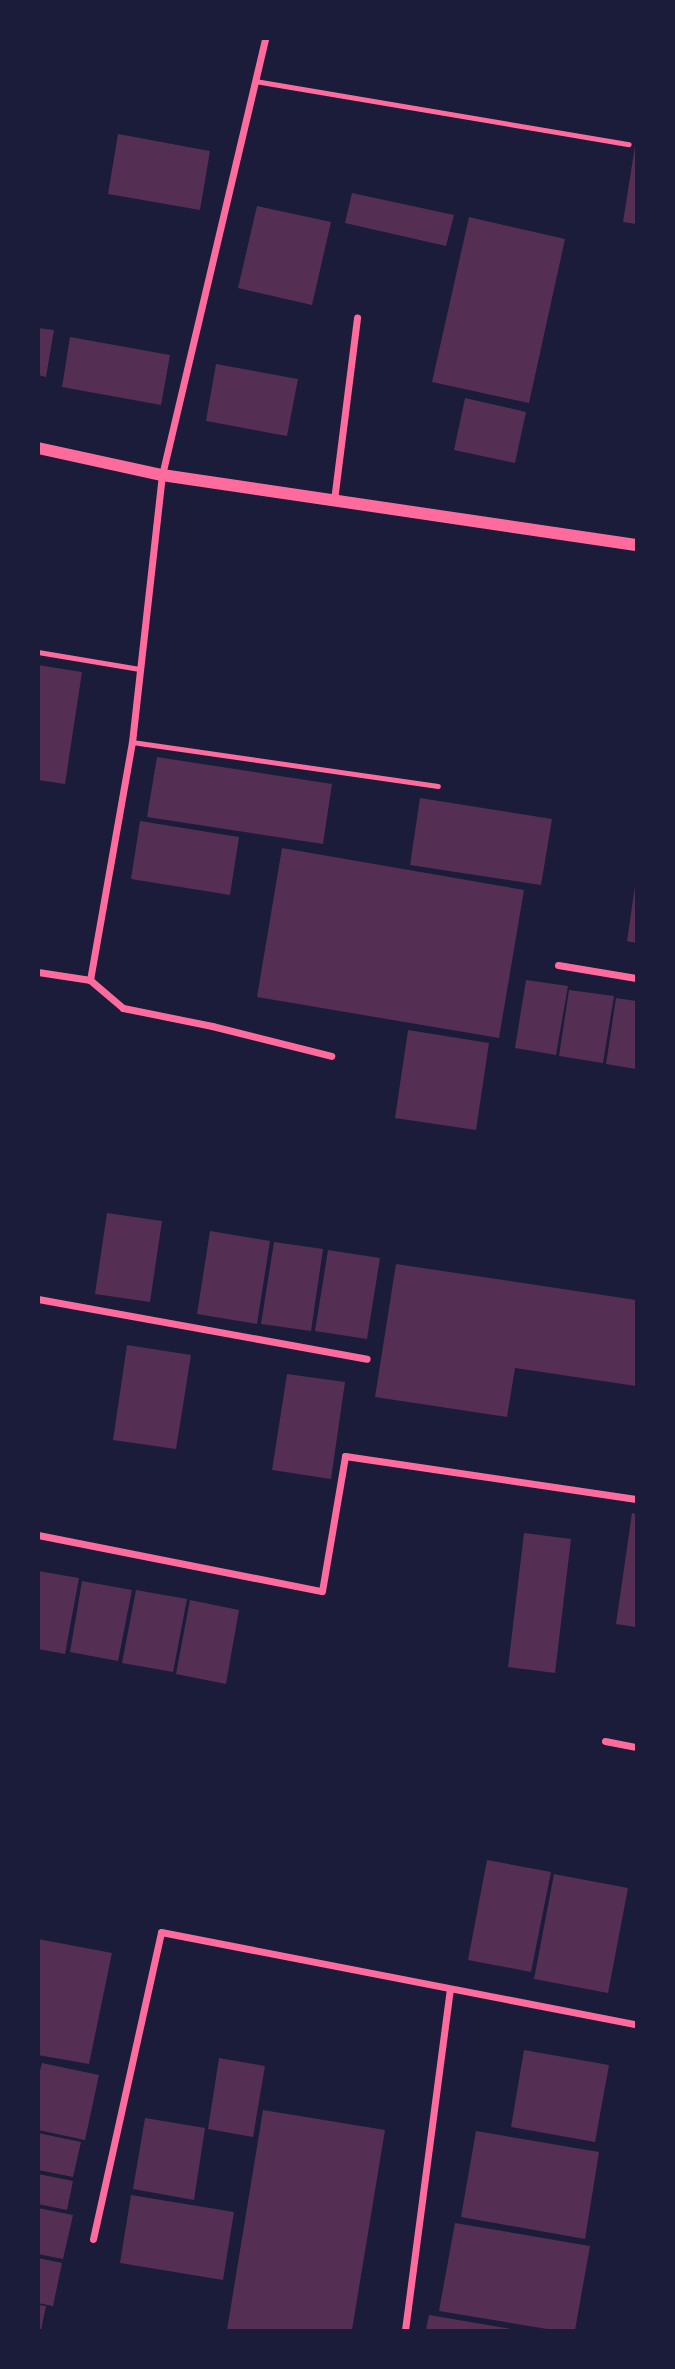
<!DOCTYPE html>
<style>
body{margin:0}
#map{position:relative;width:675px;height:2369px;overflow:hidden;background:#1b1b3a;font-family:"Source Sans 3",sans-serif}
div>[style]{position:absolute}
.building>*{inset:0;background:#542f53}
.service>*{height:5px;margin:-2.5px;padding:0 2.5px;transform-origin:2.5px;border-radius:2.5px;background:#ff6b9d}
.minor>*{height:7px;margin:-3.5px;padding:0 3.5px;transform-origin:3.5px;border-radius:3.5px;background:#ff6b9d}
.tertiary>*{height:12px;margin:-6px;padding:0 6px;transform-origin:6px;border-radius:6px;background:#ff6b9d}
span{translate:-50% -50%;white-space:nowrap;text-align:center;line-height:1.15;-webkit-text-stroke:7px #1b1b3a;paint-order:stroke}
.frame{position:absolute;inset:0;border:40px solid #1b1b3a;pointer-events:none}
</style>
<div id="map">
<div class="building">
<div style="clip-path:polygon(118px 134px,210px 151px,200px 210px,108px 194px)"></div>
<div style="clip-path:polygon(635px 146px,636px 146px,636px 224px,623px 222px)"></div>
<div style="clip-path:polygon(352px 193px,454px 215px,446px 246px,345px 223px)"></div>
<div style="clip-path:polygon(257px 206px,331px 222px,312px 305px,238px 288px)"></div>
<div style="clip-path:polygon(469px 217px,565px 239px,529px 403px,432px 382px)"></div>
<div style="clip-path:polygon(38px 328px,54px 330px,46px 377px,38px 375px)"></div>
<div style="clip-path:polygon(70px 337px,170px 355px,161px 405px,62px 387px)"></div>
<div style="clip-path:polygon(216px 364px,298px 379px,287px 436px,206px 421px)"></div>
<div style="clip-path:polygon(465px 398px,526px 412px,515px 463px,454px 450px)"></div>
<div style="clip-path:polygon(38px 665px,82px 672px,65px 784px,38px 780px)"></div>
<div style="clip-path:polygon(157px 757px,332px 784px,323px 844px,147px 817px)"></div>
<div style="clip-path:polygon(420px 798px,552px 819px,541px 885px,410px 865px)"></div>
<div style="clip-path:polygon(140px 821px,239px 837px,230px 895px,131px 879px)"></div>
<div style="clip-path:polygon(282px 848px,524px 890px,499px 1038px,257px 997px)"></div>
<div style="clip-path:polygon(635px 886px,636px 886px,636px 943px,627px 941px)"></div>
<div style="clip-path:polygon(526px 980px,568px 986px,556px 1055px,515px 1048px)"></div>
<div style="clip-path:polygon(569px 990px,614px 996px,603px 1063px,559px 1056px)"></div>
<div style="clip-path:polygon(616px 998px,636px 1001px,636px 1069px,606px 1064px)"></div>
<div style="clip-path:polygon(408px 1030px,489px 1043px,476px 1130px,395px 1118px)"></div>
<div style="clip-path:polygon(107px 1213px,162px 1221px,150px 1302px,95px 1294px)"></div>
<div style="clip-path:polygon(210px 1231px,270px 1241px,257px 1324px,197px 1314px)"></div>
<div style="clip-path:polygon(274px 1242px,323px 1249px,311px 1331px,261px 1324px)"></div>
<div style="clip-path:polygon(328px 1250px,380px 1258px,367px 1339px,315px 1331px)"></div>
<div style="clip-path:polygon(396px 1264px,636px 1300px,636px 1386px,515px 1368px,507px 1417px,375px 1397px)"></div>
<div style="clip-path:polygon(127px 1345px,191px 1355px,176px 1449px,113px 1440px)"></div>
<div style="clip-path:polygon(287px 1374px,345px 1382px,331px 1479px,272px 1470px)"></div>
<div style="clip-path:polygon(632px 1513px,636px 1514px,636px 1627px,616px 1624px)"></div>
<div style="clip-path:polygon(524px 1533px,571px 1539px,555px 1673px,508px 1667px)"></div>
<div style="clip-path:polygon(38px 1571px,79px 1578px,65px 1654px,38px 1649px)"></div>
<div style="clip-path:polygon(82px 1581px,132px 1590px,118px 1661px,70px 1652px)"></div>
<div style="clip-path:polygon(136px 1590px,187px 1599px,173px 1672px,122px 1663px)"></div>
<div style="clip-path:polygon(190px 1600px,239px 1610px,226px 1684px,176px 1674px)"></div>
<div style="clip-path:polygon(487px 1860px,551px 1872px,531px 1972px,468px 1960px)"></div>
<div style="clip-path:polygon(554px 1874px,628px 1888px,608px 1993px,534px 1979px)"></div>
<div style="clip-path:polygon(38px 1939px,112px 1953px,89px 2064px,38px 2055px)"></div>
<div style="clip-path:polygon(524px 2050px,609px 2065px,595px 2142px,511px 2127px)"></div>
<div style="clip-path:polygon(219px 2058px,265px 2066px,253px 2137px,208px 2129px)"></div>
<div style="clip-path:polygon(42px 2063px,99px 2075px,85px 2140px,38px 2130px,38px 2078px)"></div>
<div style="clip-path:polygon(263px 2110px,385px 2130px,352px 2330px,227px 2330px)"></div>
<div style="clip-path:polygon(145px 2118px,205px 2128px,194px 2200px,133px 2189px)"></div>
<div style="clip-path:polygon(476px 2131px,599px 2152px,585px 2239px,461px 2217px)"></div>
<div style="clip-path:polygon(38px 2133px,81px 2142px,73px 2177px,38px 2170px)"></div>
<div style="clip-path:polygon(38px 2174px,73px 2181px,67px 2210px,38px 2204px)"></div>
<div style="clip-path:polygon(131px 2195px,234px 2212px,223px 2280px,120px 2263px)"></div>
<div style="clip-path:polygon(38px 2208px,73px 2215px,63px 2259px,38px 2254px)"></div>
<div style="clip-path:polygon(455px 2223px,590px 2246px,575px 2330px,553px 2330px,439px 2311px)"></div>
<div style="clip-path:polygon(38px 2258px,62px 2263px,53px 2306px,38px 2303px)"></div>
<div style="clip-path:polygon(38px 2305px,46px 2306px,41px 2330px,38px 2330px)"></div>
<div style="clip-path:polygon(429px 2315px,511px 2329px,511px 2330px,426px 2330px)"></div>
</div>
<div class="service">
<div style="left:255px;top:81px;width:379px;rotate:9.6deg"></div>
<div style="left:38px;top:652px;width:103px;rotate:9.5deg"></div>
<div style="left:132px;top:742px;width:309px;rotate:8.2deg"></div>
</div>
<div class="minor">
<div style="left:334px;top:500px;width:184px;rotate:-82.8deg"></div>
<div style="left:558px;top:965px;width:79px;rotate:9.5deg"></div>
<div style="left:38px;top:972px;width:53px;rotate:8.7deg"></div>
<div style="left:90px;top:980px;width:43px;rotate:40.3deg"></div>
<div style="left:123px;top:1008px;width:91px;rotate:11.4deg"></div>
<div style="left:212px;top:1026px;width:123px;rotate:14.1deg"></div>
<div style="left:90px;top:980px;width:242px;rotate:-80deg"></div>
<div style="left:132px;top:742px;width:269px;rotate:-83.6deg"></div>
<div style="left:162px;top:475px;width:449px;rotate:-76.7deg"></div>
<div style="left:38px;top:1299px;width:334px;rotate:10.3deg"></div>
<div style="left:38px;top:1535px;width:289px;rotate:11.2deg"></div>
<div style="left:322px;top:1591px;width:137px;rotate:-80.3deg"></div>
<div style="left:345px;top:1456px;width:294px;rotate:8.4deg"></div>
<div style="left:605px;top:1741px;width:32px;rotate:11deg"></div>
<div style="left:93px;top:2239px;width:314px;rotate:-77.5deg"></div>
<div style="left:161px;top:1932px;width:484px;rotate:11deg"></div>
<div style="left:405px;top:2330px;width:344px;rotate:-82.5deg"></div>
</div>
<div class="tertiary">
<div style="left:38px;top:448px;width:127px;rotate:12.3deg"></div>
<div style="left:162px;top:475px;width:479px;rotate:8.4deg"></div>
</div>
<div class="frame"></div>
</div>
